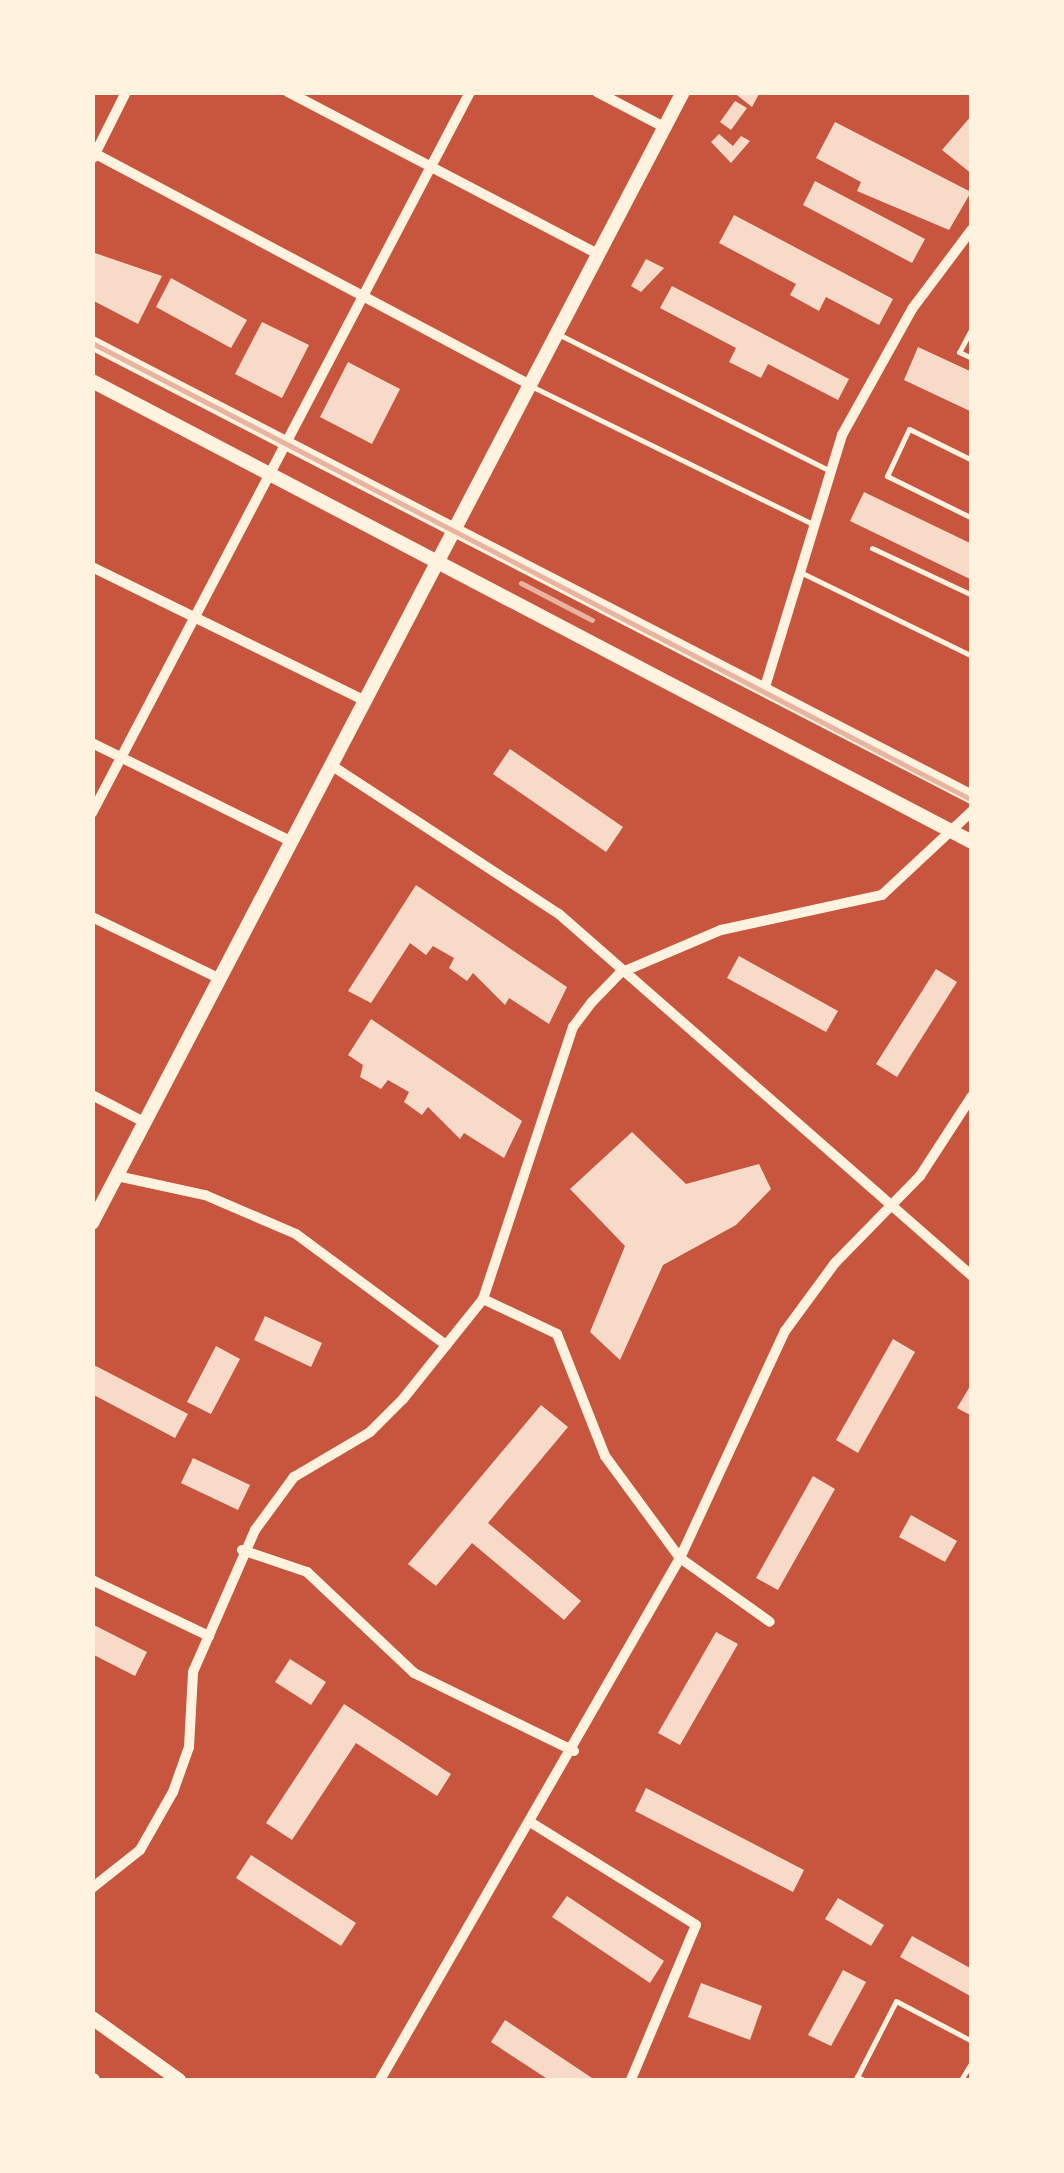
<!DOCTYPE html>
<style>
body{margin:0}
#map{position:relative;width:1064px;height:2173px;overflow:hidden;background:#c8553d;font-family:"Alegreya Sans",sans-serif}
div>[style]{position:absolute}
.building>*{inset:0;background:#f7dbc8}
.service>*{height:5px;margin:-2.5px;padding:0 2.5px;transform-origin:2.5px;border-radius:2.5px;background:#fff3e0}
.minor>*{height:10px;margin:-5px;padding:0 5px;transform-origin:5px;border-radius:5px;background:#fff3e0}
.secondary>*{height:14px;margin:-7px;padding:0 7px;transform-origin:7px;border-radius:7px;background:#fff3e0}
.rail>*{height:5px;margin:-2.5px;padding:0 2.5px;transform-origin:2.5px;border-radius:2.5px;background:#e9b49f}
span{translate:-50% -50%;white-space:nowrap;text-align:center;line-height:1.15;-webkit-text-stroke:9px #fff3e0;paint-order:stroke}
.frame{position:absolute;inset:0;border:95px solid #fff3e0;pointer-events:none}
</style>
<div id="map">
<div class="building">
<div style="clip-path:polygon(733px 92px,760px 92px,752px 107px)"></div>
<div style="clip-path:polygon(735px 101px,747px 108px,731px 130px,720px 122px)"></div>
<div style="clip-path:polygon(972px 115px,972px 174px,942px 150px)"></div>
<div style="clip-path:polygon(835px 122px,971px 192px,949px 230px,857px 191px,861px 182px,816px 158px)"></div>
<div style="clip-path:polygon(719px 134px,733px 146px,741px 136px,750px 141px,731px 163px,711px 142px)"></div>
<div style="clip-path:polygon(815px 181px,925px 239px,912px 263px,803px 205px)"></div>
<div style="clip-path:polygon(734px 215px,893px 299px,879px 325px,826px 297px,819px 311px,790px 295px,796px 284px,719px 243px)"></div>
<div style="clip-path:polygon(92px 252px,162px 276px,138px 324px,92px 300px)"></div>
<div style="clip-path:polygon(646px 259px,664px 268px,641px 292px,631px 286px)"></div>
<div style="clip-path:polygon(171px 278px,247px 320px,231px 348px,156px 307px)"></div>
<div style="clip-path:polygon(672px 286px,849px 379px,838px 400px,768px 364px,761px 378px,729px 362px,736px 348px,660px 308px)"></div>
<div style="clip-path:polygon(262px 322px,309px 345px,282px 398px,235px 374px)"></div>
<div style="clip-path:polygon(918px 347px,972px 372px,972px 412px,904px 380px)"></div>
<div style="clip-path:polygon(348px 362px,400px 389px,372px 444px,320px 417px)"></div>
<div style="clip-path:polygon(864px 492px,972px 544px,972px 580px,850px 521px)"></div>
<div style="clip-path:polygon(510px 749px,623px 827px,606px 852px,493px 774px)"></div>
<div style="clip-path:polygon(416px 885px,567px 987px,549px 1024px,509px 998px,505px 1005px,473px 973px,467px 981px,449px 968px,454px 958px,433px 946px,426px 955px,410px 943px,371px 1003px,348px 991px)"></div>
<div style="clip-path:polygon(739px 956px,838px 1011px,826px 1032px,727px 978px)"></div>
<div style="clip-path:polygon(936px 969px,957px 982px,897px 1077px,876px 1064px)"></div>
<div style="clip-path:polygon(371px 1019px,522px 1121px,504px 1158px,464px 1133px,460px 1139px,428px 1107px,422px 1115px,404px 1102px,409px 1092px,388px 1080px,381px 1089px,360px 1077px,363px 1065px,348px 1055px)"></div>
<div style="clip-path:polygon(632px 1132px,686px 1184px,759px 1164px,771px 1189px,736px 1225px,663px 1265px,620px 1360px,590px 1332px,625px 1246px,570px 1189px)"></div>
<div style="clip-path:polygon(265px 1316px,322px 1343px,311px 1367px,254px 1340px)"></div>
<div style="clip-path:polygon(893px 1339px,915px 1352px,858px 1453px,836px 1440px)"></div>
<div style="clip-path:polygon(216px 1346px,240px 1359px,211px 1414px,187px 1402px)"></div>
<div style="clip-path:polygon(92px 1364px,188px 1414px,175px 1438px,92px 1394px)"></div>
<div style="clip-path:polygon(972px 1383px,972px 1416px,957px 1408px)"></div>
<div style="clip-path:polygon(541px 1405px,568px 1427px,488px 1523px,581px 1601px,564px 1620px,472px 1543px,436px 1586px,408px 1564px)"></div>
<div style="clip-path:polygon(193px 1458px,250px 1485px,238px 1510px,181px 1483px)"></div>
<div style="clip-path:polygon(813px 1476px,835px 1489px,778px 1590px,756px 1578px)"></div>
<div style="clip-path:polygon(911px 1515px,957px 1541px,945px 1562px,899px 1537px)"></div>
<div style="clip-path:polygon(92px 1624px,147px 1652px,135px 1676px,92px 1654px)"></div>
<div style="clip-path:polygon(716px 1632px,738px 1644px,680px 1745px,658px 1733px)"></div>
<div style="clip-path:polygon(290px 1659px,326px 1682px,311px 1705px,275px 1682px)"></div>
<div style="clip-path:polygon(344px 1704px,451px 1774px,437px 1796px,356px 1743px,292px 1840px,266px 1823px)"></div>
<div style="clip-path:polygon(646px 1788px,804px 1870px,793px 1892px,635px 1811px)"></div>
<div style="clip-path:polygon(251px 1855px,356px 1923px,341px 1946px,236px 1878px)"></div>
<div style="clip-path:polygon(567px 1896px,664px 1961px,650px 1983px,552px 1917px)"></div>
<div style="clip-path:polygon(838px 1898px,884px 1925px,871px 1946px,825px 1919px)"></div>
<div style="clip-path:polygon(912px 1936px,972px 1969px,972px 1997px,900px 1957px)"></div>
<div style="clip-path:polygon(843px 1970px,866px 1982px,831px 2046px,808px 2035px)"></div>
<div style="clip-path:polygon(701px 1983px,762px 2006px,750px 2040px,688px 2017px)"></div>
<div style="clip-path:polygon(505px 2020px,595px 2080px,549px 2080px,491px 2042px)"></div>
</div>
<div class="service">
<div style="left:972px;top:328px;width:27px;rotate:118deg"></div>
<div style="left:959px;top:352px;width:14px;rotate:25deg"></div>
<div style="left:560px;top:335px;width:302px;rotate:26.7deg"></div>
<div style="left:533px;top:387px;width:312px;rotate:26.1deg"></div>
<div style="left:972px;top:460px;width:70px;rotate:-153.8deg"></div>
<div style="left:909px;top:429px;width:52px;rotate:115.1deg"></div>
<div style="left:887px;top:476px;width:95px;rotate:26.3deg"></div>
<div style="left:872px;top:548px;width:110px;rotate:25.2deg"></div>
<div style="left:800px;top:572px;width:191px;rotate:26deg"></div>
<div style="left:864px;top:2080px;width:8px;rotate:-157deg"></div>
<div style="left:857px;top:2077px;width:85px;rotate:-62.8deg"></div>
<div style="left:896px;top:2001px;width:86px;rotate:27.8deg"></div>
<div style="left:961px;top:2080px;width:21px;rotate:-59deg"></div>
</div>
<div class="minor">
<div style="left:288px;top:92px;width:350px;rotate:27.6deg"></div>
<div style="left:597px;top:92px;width:76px;rotate:27.6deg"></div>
<div style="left:92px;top:152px;width:496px;rotate:28deg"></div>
<div style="left:93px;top:158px;width:74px;rotate:-63.4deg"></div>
<div style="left:92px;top:567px;width:304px;rotate:26.1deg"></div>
<div style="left:765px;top:687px;width:264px;rotate:-73deg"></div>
<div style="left:842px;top:435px;width:144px;rotate:-60.9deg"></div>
<div style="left:912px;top:309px;width:100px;rotate:-53.1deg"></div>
<div style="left:92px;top:743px;width:223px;rotate:26.3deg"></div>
<div style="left:331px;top:765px;width:272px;rotate:33.2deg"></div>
<div style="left:559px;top:914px;width:549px;rotate:41.23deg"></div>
<div style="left:92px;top:813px;width:814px;rotate:-62.33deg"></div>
<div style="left:92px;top:917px;width:142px;rotate:25.8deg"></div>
<div style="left:92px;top:1095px;width:61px;rotate:27.4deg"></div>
<div style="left:117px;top:1176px;width:90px;rotate:12.2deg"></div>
<div style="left:205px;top:1195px;width:99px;rotate:23.2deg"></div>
<div style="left:296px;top:1234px;width:187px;rotate:36.5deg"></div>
<div style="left:483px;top:1299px;width:82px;rotate:25.3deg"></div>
<div style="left:557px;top:1334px;width:131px;rotate:68.5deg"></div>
<div style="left:605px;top:1456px;width:127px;rotate:53.7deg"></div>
<div style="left:680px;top:1558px;width:110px;rotate:35.4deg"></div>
<div style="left:242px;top:1550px;width:69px;rotate:18.7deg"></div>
<div style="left:307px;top:1572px;width:147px;rotate:43.3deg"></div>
<div style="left:414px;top:1673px;width:178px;rotate:26deg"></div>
<div style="left:92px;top:1580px;width:130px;rotate:25.6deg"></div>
<div style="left:530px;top:1822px;width:195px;rotate:31.8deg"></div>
<div style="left:696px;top:1925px;width:168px;rotate:112.8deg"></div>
<div style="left:92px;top:1888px;width:61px;rotate:-38.4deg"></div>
<div style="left:140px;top:1850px;width:67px;rotate:-60.4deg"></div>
<div style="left:173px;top:1792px;width:48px;rotate:-70.4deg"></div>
<div style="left:189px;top:1747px;width:75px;rotate:-86.9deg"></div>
<div style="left:193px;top:1672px;width:155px;rotate:-66.4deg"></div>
<div style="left:255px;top:1530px;width:66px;rotate:-53.7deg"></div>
<div style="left:294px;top:1477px;width:88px;rotate:-30.6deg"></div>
<div style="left:370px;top:1432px;width:47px;rotate:-45deg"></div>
<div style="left:403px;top:1399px;width:128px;rotate:-51.3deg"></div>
<div style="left:483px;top:1299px;width:287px;rotate:-71.7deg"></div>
<div style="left:573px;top:1027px;width:31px;rotate:-53deg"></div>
<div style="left:592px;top:1002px;width:40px;rotate:-46deg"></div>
<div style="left:620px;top:973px;width:110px;rotate:-23.1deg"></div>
<div style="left:721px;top:930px;width:165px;rotate:-12.3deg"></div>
<div style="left:882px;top:895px;width:123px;rotate:-43deg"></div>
<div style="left:380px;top:2080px;width:602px;rotate:-60.11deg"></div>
<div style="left:680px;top:1558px;width:250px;rotate:-65.2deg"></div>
<div style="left:785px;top:1331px;width:84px;rotate:-53.7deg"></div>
<div style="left:835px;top:1263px;width:122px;rotate:-45.7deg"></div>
<div style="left:920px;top:1176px;width:95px;rotate:-57deg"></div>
</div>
<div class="secondary">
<div style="left:92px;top:343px;width:990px;rotate:27.29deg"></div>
<div style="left:92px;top:381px;width:993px;rotate:27.65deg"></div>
<div style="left:92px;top:1223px;width:1276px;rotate:-62.41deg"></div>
<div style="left:92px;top:2018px;width:107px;rotate:35.5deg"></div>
<div style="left:92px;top:2080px;width:1px"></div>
</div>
<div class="rail">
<div style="left:92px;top:343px;width:992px;rotate:27.44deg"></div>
<div style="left:521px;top:583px;width:80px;rotate:27.5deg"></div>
</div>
<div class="frame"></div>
</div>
